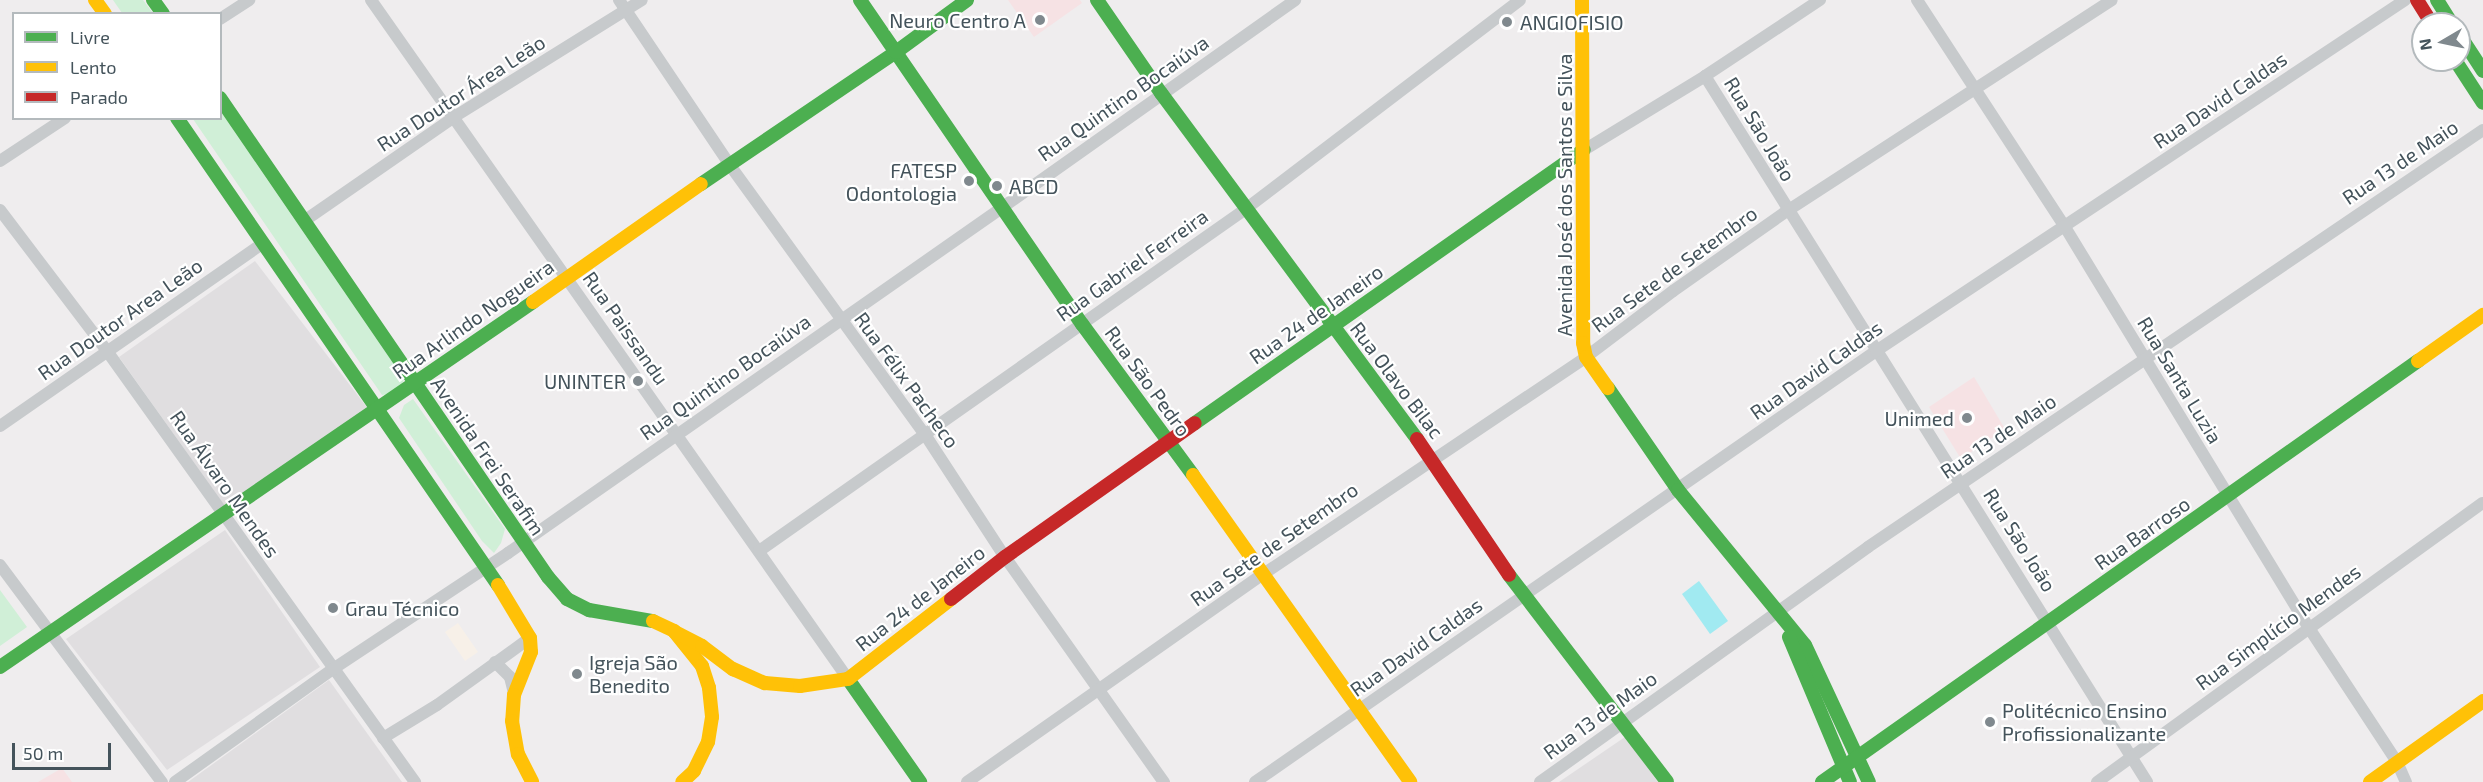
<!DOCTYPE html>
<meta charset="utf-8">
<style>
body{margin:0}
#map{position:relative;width:2483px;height:782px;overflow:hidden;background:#efedee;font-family:"Exo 2",sans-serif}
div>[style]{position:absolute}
.commercial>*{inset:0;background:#f7f0e8}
.education>*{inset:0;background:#e0dee0}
.medical>*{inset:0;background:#f6e2e4}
.green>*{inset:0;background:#d0efd7}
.water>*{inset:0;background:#a1eaf1}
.street>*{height:12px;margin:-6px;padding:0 6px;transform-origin:6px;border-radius:6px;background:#c7cacc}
.fast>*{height:14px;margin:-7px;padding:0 7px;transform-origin:7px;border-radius:7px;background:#4caf50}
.slow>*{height:14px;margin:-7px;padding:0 7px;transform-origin:7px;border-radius:7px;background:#ffc107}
.jam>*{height:14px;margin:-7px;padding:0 7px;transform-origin:7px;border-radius:7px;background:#c62828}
.dots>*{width:16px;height:16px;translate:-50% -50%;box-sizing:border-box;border:3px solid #fff;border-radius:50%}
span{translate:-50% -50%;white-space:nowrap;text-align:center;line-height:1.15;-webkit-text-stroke:4.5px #fff;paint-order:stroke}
.poi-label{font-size:20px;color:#44535b}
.right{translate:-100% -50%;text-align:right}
.left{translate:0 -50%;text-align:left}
.street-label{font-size:20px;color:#44535b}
.legend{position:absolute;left:12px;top:12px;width:210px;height:108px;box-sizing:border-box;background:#fff;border:2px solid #b4babd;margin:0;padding:8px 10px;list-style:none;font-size:18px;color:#44535b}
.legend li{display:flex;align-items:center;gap:12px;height:30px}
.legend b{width:30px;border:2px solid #b4babd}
.north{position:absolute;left:2411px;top:12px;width:60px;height:60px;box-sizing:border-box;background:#fff;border:2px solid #b4babd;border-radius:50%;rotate:261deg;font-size:16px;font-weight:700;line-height:24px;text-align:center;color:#44535b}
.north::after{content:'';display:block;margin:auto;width:21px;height:27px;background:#80898e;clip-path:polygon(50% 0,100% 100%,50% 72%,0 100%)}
.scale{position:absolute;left:12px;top:743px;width:99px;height:27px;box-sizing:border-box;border:3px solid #44535b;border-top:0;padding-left:8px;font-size:18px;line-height:21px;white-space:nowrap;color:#44535b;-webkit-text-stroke:4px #fff;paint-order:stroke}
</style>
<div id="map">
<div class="commercial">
<div style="clip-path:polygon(458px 623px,478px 652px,465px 661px,445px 632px)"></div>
</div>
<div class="education">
<div style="clip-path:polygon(255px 261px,369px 410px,226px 508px,119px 357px)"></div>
<div style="clip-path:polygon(225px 530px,320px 667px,167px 770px,66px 639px)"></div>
<div style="clip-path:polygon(329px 680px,402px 782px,188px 782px)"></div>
<div style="clip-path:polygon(1625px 737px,1658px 782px,1559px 782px)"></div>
</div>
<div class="medical">
<div style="clip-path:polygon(1008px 0,1080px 0,1082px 3px,1034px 37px)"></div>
<div style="clip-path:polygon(1974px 377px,2005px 429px,1961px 459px,1929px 407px)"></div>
<div style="clip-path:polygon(62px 768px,72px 782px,38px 782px)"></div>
</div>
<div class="green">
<div style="clip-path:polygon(113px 0,143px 0,153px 13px,122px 13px)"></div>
<div style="clip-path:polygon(221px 112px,404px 379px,402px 384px,388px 394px,382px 395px,193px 119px,220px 118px)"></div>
<div style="clip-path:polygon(413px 399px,505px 529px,501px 543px,494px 553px,482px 541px,399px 418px,404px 405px)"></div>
<div style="clip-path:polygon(0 590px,27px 627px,0 646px)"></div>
</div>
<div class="water">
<div style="clip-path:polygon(1699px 581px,1728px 621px,1710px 634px,1682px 594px)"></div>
</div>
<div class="street">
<div style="left:371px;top:0;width:830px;rotate:54.91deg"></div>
<div style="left:619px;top:0;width:197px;rotate:56.1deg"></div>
<div style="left:729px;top:164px;width:336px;rotate:54.1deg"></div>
<div style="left:926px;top:436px;width:145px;rotate:56.9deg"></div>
<div style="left:1005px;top:557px;width:276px;rotate:54.8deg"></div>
<div style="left:1917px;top:0;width:271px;rotate:56.9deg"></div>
<div style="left:2065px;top:227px;width:469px;rotate:58.7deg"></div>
<div style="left:2309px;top:628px;width:160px;rotate:56.7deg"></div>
<div style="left:2397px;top:762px;width:22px;rotate:66deg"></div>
<div style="left:220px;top:19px;width:35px;rotate:-33deg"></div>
<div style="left:1705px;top:76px;width:833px;rotate:57.95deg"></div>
<div style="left:1584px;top:150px;width:142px;rotate:-31.4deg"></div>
<div style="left:1705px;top:76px;width:138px;rotate:-33.5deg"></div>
<div style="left:0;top:161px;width:78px;rotate:-33.5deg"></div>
<div style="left:0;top:210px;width:177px;rotate:52.8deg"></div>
<div style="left:107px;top:351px;width:530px;rotate:54.45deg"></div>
<div style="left:304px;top:221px;width:183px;rotate:-34.7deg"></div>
<div style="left:454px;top:117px;width:221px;rotate:-31.9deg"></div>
<div style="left:0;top:426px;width:319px;rotate:-34.8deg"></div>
<div style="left:759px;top:551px;width:596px;rotate:-35.1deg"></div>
<div style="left:1247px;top:208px;width:343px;rotate:-37.3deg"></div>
<div style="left:0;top:565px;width:271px;rotate:53.3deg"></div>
<div style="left:495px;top:662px;width:21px;rotate:45deg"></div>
<div style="left:510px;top:677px;width:16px;rotate:76deg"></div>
<div style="left:383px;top:738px;width:63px;rotate:-31.4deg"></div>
<div style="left:437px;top:705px;width:115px;rotate:-35.8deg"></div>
<div style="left:175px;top:782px;width:194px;rotate:-35.6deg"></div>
<div style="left:333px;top:669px;width:210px;rotate:-33.5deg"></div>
<div style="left:508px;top:553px;width:604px;rotate:-34.95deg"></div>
<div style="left:1003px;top:207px;width:358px;rotate:-35.3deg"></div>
<div style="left:967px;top:782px;width:360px;rotate:-35.1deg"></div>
<div style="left:1262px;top:575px;width:391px;rotate:-33.9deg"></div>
<div style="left:1586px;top:357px;width:109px;rotate:-37.2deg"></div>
<div style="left:1673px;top:291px;width:139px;rotate:-35.1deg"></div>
<div style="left:1787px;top:211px;width:387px;rotate:-33deg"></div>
<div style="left:1255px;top:782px;width:756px;rotate:-34.76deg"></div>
<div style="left:1876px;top:351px;width:635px;rotate:-33.56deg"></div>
<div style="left:1540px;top:782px;width:403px;rotate:-35.6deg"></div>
<div style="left:1868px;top:547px;width:743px;rotate:-34.14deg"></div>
<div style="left:2097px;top:782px;width:476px;rotate:-35.9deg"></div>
</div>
<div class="fast">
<div style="left:153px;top:0;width:17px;rotate:54deg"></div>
<div style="left:860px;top:0;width:393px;rotate:55.6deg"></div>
<div style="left:1082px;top:324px;width:187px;rotate:53.7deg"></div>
<div style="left:1097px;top:0;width:113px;rotate:55.5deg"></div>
<div style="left:1161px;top:93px;width:430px;rotate:53.5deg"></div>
<div style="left:2437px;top:0;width:28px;rotate:58deg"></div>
<div style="left:2459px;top:34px;width:44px;rotate:57deg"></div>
<div style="left:2455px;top:60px;width:51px;rotate:56.9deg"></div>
<div style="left:220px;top:98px;width:581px;rotate:55.6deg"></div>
<div style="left:548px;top:577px;width:29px;rotate:49deg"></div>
<div style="left:567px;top:599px;width:25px;rotate:27deg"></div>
<div style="left:589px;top:610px;width:65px;rotate:9.8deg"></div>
<div style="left:177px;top:118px;width:567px;rotate:55.5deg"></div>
<div style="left:701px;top:184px;width:235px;rotate:-34.1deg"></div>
<div style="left:896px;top:52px;width:88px;rotate:-36.2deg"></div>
<div style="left:1608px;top:388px;width:124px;rotate:55.5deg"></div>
<div style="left:1678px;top:490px;width:200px;rotate:50.7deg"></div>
<div style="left:1805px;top:645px;width:151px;rotate:65deg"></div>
<div style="left:1195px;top:423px;width:475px;rotate:-35.1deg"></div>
<div style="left:1509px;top:575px;width:260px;rotate:52.6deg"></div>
<div style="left:1789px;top:637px;width:157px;rotate:67.2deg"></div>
<div style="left:0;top:667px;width:646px;rotate:-34.4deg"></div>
<div style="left:848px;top:679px;width:126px;rotate:55deg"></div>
<div style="left:1822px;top:782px;width:730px;rotate:-35.24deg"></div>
</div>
<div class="slow">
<div style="left:95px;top:0;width:17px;rotate:54deg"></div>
<div style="left:1582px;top:0;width:343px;rotate:89.8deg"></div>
<div style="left:1583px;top:343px;width:14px;rotate:78deg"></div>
<div style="left:1586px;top:357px;width:38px;rotate:55deg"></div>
<div style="left:533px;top:302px;width:205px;rotate:-35.1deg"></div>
<div style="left:2418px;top:361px;width:80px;rotate:-35.3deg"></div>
<div style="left:1193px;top:475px;width:376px;rotate:54.7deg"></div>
<div style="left:498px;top:585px;width:62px;rotate:58.9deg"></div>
<div style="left:530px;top:638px;width:14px;rotate:86deg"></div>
<div style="left:531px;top:652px;width:46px;rotate:111.6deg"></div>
<div style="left:514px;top:695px;width:26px;rotate:94deg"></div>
<div style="left:512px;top:721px;width:34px;rotate:80deg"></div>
<div style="left:518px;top:754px;width:31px;rotate:63deg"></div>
<div style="left:653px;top:621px;width:23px;rotate:25deg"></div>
<div style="left:674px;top:631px;width:45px;rotate:51.3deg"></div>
<div style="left:702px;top:666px;width:23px;rotate:72deg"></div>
<div style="left:709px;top:688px;width:29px;rotate:84deg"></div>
<div style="left:712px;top:717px;width:25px;rotate:99deg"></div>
<div style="left:708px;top:742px;width:32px;rotate:116deg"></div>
<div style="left:694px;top:771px;width:16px;rotate:137deg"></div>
<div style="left:675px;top:632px;width:30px;rotate:27deg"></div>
<div style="left:702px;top:646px;width:39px;rotate:37deg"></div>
<div style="left:733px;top:669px;width:35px;rotate:24deg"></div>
<div style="left:765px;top:683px;width:35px;rotate:5deg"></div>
<div style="left:800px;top:686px;width:49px;rotate:-8.3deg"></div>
<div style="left:848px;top:679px;width:130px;rotate:-37.8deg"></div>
<div style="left:2370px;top:782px;width:139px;rotate:-35.6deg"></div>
</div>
<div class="jam">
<div style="left:2417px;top:0;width:28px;rotate:58deg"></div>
<div style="left:1417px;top:439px;width:164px;rotate:55.9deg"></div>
<div style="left:951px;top:599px;width:68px;rotate:-37.9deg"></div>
<div style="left:1005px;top:557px;width:232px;rotate:-35.2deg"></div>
</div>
<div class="dots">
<div style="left:1040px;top:20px;background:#80898e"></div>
<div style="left:1507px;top:22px;background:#80898e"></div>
<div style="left:969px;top:181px;background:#80898e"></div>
<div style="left:997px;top:186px;background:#80898e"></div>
<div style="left:638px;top:381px;background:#80898e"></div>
<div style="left:1967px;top:418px;background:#80898e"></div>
<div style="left:333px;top:608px;background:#80898e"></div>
<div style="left:577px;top:674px;background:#80898e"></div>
<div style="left:1990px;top:722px;background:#80898e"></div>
</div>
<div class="poi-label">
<span class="right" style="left:1026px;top:20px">Neuro Centro A</span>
<span class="left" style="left:1520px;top:22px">ANGIOFISIO</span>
<span class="right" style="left:957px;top:182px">FATESP<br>Odontologia</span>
<span class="left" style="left:1009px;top:186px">ABCD</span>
<span class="right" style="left:626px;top:381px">UNINTER</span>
<span class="right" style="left:1954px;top:418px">Unimed</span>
<span class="left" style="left:345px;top:608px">Grau Técnico</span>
<span class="left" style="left:589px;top:674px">Igreja São<br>Benedito</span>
<span class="left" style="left:2002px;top:722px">Politécnico Ensino<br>Profissionalizante</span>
</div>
<div class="street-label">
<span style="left:461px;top:93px;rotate:-33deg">Rua Doutor Área Leão</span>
<span style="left:1123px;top:98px;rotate:-35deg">Rua Quintino Bocaiúva</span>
<span style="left:2220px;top:100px;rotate:-34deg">Rua David Caldas</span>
<span style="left:1760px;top:129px;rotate:59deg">Rua São João</span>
<span style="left:2400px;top:162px;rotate:-34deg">Rua 13 de Maio</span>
<span style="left:1564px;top:195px;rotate:-90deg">Avenida José dos Santos e Silva</span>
<span style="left:1132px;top:265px;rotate:-35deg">Rua Gabriel Ferreira</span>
<span style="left:1674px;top:269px;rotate:-36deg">Rua Sete de Setembro</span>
<span style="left:1316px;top:314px;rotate:-35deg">Rua 24 de Janeiro</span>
<span style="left:120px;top:319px;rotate:-35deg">Rua Doutor Area Leão</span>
<span style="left:473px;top:319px;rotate:-35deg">Rua Arlindo Nogueira</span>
<span style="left:626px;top:328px;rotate:55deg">Rua Paissandu</span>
<span style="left:1816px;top:370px;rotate:-35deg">Rua David Caldas</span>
<span style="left:725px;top:377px;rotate:-35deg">Rua Quintino Bocaiúva</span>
<span style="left:907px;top:380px;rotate:54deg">Rua Félix Pacheco</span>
<span style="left:1397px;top:380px;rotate:53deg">Rua Olavo Bilac</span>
<span style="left:2180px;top:380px;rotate:59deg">Rua Santa Luzia</span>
<span style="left:1148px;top:381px;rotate:54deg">Rua São Pedro</span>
<span style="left:1998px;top:436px;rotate:-34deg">Rua 13 de Maio</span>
<span style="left:488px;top:456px;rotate:56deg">Avenida Frei Serafim</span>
<span style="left:225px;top:484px;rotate:55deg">Rua Álvaro Mendes</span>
<span style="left:2142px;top:533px;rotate:-35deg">Rua Barroso</span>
<span style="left:2020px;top:540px;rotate:58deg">Rua São João</span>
<span style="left:1274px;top:544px;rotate:-35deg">Rua Sete de Setembro</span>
<span style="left:920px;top:598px;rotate:-38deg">Rua 24 de Janeiro</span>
<span style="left:2278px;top:627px;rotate:-36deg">Rua Simplício Mendes</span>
<span style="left:1416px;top:647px;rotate:-35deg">Rua David Caldas</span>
<span style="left:1600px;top:715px;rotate:-36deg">Rua 13 de Maio</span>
</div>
<ul class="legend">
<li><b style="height:8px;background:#4caf50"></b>Livre</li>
<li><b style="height:8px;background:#ffc107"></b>Lento</li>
<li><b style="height:8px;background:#c62828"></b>Parado</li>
</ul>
<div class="north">N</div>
<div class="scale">50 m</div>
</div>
